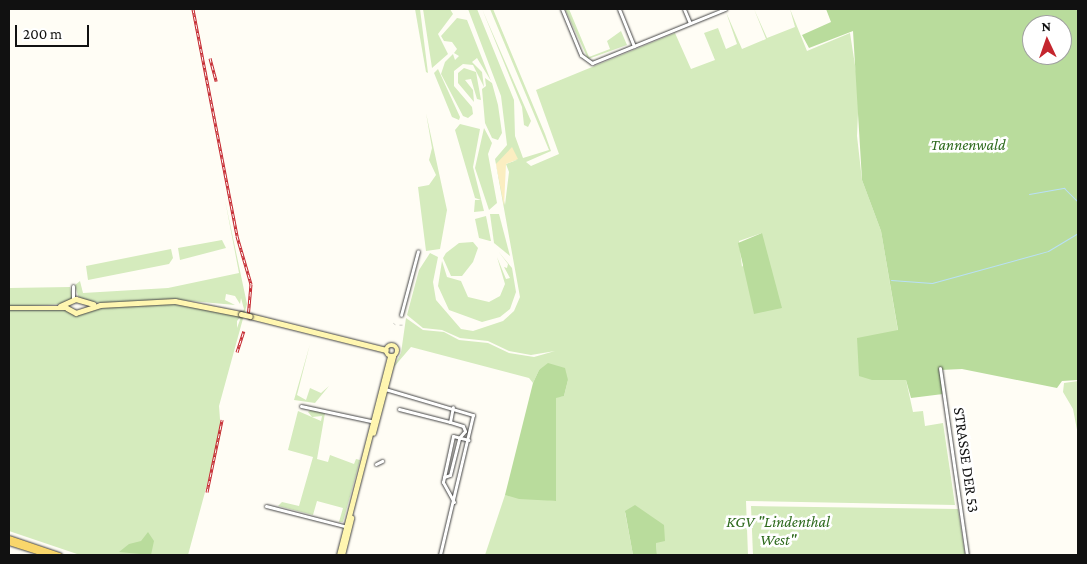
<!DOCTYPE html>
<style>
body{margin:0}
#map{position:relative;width:1087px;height:564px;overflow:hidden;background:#fffdf5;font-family:"Crimson Pro",serif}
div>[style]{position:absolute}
.green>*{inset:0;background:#d5ebbd}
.forest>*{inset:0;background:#b9dc9c}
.sand>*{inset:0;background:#fbeec1}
.stream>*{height:1px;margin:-0.5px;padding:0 0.5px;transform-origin:0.5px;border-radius:0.5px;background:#b9e0f7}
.street-tunnel>*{height:3px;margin-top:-1.5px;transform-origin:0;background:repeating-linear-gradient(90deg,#dbdad3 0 3px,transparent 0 4.5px)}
.roads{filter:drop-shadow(0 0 1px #444) drop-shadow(0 0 1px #444)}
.street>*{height:3px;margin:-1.5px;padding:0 1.5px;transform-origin:1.5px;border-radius:1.5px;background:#fff}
.secondary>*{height:4.5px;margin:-2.25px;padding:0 2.25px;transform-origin:2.25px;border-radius:2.25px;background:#fff6b0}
.secondary>.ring{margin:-2.25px;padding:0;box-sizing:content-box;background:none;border:4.5px solid #fff6b0;border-radius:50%}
.primary>*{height:5px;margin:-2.5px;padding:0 2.5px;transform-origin:2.5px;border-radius:2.5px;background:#f9d66b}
.rail>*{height:3px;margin-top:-1.5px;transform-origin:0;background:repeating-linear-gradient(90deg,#fff 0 4px,#c4262e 0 8px);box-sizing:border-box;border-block:1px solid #c4262e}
.bridges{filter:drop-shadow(0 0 1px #333) drop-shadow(0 0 1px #333)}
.secondary-bridge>*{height:4.5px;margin:-2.25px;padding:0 2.25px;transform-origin:2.25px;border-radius:2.25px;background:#fff6b0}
span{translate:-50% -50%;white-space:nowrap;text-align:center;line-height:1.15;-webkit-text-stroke:5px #fff;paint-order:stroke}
.park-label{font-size:16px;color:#2f6b1f;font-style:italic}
.street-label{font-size:16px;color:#111}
.frame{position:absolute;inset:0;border:10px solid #111;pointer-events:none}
.north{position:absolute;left:1022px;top:15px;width:50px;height:50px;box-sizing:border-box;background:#fff;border:1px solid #a0a0a0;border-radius:50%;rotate:357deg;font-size:14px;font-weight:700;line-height:20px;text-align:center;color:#111}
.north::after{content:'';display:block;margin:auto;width:18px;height:22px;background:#c4262e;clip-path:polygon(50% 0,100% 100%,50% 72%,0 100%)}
.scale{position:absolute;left:15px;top:25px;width:74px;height:22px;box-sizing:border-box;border:2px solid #111;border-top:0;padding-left:6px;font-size:15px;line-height:18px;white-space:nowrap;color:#111;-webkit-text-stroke:4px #fff;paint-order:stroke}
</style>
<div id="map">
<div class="green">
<div style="clip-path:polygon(415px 9px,420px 9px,428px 73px,426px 72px)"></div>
<div style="clip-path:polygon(423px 9px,450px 9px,453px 14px,438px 34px,448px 54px,432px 68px)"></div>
<div style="clip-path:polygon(evenodd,468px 9px,477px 9px,514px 100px,515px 136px,523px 158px,549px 150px,490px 9px,493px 9px,545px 134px,551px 151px,526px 162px,531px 166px,559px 154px,536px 90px,675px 33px,691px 69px,715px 60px,704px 33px,718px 28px,726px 49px,737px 44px,726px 12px,742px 49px,766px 39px,754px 9px,767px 38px,795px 27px,790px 9px,807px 51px,850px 33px,859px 91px,857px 136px,862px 180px,881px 231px,898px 331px,882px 334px,872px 380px,906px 380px,913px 412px,923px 411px,925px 426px,943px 423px,955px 505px,746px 501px,748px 555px,657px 555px,656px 543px,625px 512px,633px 555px,485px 555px,505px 495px,556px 501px,556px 397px,564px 396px,568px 380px,549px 366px,539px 370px,533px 383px,529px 378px,411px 347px,393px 368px,401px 353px,406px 318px,423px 330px,444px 332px,459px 340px,488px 343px,509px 353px,534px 357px,555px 351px,531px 355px,509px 351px,488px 341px,460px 338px,442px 330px,423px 328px,407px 315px,419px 270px,430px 253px,438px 257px,433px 282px,436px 300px,461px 329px,473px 331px,503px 321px,514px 311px,520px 297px,495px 159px,507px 145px,501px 96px,468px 9px,517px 160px,506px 164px,509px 172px,505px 205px,496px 164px,517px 160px,468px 9px,762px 233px,742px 267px,739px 241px,762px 233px)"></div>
<div style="clip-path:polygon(482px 9px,531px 121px,528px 127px,524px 125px,522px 107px)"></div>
<div style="clip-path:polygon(565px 9px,569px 9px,589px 57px,610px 49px,607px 41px,621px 31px,627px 45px,588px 59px)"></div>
<div style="clip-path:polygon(457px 18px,467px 20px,491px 81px,477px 58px,472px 62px,482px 72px,484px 87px,473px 65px,463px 64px,454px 71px,454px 86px,472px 107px,473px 114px,468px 118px,463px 116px,441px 74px,445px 62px,453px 54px,455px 60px,459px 56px,454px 53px,457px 49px,452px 42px,444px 41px,441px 36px)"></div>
<div style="clip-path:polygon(464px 68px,476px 72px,481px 100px,477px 99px,471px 79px,465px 80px,473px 90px,474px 102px,458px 83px,458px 73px)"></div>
<div style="clip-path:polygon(438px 69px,460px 117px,459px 120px,452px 117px,434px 73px)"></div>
<div style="clip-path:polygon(485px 78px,492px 83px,498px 105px,502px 133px,498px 140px,492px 138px,485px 123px,482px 89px,486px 86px)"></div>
<div style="clip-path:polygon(426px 113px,447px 210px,440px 249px,426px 251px,418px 187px,429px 185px,436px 175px,429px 160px,432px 148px)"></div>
<div style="clip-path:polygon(460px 124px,480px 129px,473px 167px,484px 211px,474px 212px,475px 200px,481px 200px,475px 198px,455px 130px)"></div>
<div style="clip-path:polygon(484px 128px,492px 143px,488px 154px,497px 203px,489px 210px,475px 168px)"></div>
<div style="clip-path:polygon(225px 200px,247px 304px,219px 406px,221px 433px,188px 555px,80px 555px,9px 531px,9px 309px,66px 309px,72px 313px,97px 307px,174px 303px,241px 316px,237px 321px,237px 328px,244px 309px,241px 298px,240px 304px,235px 296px,226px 294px,225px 300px,235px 305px,180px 300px,102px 303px,86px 302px,78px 296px,75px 285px,80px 281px,83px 293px,168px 288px,239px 273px)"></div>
<div style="clip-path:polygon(490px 214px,499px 214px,510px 256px,494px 243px)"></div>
<div style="clip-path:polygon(486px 216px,491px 241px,490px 241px,479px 238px,475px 219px)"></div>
<div style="clip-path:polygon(222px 240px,226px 248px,180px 260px,178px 248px)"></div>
<div style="clip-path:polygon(473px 242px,478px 248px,473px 262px,462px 276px,451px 276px,443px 258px,446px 253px,459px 243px)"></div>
<div style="clip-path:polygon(171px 249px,173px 258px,169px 264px,88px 280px,86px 266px)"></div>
<div style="clip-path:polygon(498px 251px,512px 268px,516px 292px,510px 309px,500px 317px,482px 322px,449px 310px,438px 286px,442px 261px,447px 277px,461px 281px,468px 297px,489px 302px,500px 296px,505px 284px,497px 257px,506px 279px,510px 278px,504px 267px,507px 268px,508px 264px)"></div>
<div style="clip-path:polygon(70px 287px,72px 298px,66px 304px,9px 307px,9px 288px)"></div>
<div style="clip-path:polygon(310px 344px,297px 395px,306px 400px,310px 388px,321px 393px,329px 386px,315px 403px,294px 400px)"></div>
<div style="clip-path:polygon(1078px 381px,1078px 435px,1073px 409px,1063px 392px,1064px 383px)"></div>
<div style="clip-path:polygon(312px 409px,325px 413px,317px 459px,328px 462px,330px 455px,354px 464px,356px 459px,360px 460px,343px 522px,339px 522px,343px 508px,317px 501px,313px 515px,278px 506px,282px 502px,299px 506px,313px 457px,288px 450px,298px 411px,321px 421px,322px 416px,312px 417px,308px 412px)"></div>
<div style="clip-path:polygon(751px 506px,958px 509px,965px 555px,753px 555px)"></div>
</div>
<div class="forest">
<div style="clip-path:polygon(evenodd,826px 9px,1078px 9px,1078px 380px,1062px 381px,1057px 388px,962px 369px,940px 370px,943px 394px,911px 398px,906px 380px,872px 380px,859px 376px,857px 338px,898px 330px,881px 231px,862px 180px,853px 31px,809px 48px,802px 35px,831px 22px,826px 9px,1032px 25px,1062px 25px,1062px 55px,1032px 55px,1032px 25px)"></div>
<div style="clip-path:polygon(762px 233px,782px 308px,754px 314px,738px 243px)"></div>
<div style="clip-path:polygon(548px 363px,565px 368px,568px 380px,564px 396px,556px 398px,556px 501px,519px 499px,505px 495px,533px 383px,539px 370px)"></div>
<div style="clip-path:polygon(635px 505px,664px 525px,665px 541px,656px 543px,657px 555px,633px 555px,625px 511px)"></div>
<div style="clip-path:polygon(148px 532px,154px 541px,151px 555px,119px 552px,129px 544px,141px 541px)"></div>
</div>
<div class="sand">
<div style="clip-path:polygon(512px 147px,518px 159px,506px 164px,504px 206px,496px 164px)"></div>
</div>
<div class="stream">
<div style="left:1029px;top:194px;width:36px;rotate:-10deg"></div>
<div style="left:1064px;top:188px;width:20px;rotate:45deg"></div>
<div style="left:891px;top:280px;width:41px;rotate:4.2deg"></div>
<div style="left:932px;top:283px;width:120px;rotate:-15.4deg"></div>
<div style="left:1048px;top:251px;width:35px;rotate:-31deg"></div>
<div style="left:968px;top:553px;width:2px;rotate:63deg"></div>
</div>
<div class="street-tunnel">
<div style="left:394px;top:324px;width:1px;rotate:-45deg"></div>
<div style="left:401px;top:326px;width:2px;rotate:-90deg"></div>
</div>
<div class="roads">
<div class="street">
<div style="left:562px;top:9px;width:50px;rotate:67.6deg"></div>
<div style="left:581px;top:55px;width:14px;rotate:36deg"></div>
<div style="left:592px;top:63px;width:144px;rotate:-22.1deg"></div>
<div style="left:619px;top:9px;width:40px;rotate:68deg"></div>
<div style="left:684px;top:9px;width:15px;rotate:67deg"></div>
<div style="left:73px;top:286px;width:14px;rotate:90deg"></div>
<div style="left:401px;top:315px;width:66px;rotate:-75.1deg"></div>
<div style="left:940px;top:368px;width:189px;rotate:81.8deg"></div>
<div style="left:385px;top:389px;width:92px;rotate:16.5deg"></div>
<div style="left:473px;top:415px;width:144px;rotate:103.3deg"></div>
<div style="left:301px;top:406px;width:76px;rotate:12.2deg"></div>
<div style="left:399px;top:409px;width:53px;rotate:14.3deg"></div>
<div style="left:450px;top:422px;width:15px;rotate:-79deg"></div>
<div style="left:376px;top:464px;width:7px;rotate:-27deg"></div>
<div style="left:444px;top:477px;width:6px;rotate:-18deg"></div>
<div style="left:450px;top:475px;width:38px;rotate:-76deg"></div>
<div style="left:459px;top:438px;width:9px;rotate:-49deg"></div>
<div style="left:465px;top:431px;width:5px;rotate:-112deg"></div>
<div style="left:463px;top:426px;width:14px;rotate:-163deg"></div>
<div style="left:454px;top:502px;width:23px;rotate:-119deg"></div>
<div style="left:443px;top:482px;width:47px;rotate:-77.7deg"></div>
<div style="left:453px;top:436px;width:16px;rotate:14deg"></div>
<div style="left:266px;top:506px;width:85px;rotate:14.4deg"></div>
</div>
<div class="secondary">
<div style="left:60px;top:306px;width:17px;rotate:-24deg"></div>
<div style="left:76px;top:299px;width:18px;rotate:16deg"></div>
<div style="left:9px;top:308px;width:58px"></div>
<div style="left:67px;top:308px;width:10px;rotate:29deg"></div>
<div style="left:76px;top:313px;width:25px;rotate:-18deg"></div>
<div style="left:100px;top:305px;width:75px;rotate:-3.1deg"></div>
<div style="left:175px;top:301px;width:67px;rotate:11.1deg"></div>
<div style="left:250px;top:316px;width:140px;rotate:14deg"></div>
<div class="ring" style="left:386px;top:345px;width:7.5px;height:7.5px"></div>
<div style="left:373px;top:433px;width:79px;rotate:-75.3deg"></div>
<div style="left:339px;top:555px;width:205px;rotate:-75.6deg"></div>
<div style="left:342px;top:555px;width:38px;rotate:-76deg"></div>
</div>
<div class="primary">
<div style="left:9px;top:538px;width:53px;rotate:18.8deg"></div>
<div style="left:9px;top:542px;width:42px;rotate:18deg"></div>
</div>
</div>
<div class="rail">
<div style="left:193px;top:9px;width:231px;rotate:79deg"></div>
<div style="left:237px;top:236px;width:50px;rotate:73.7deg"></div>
<div style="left:251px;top:284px;width:33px;rotate:95deg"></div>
<div style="left:210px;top:58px;width:24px;rotate:75deg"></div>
<div style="left:237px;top:352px;width:22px;rotate:-72deg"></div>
<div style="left:207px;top:492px;width:74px;rotate:-78.2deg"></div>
</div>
<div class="bridges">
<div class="secondary-bridge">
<div style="left:241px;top:314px;width:9px;rotate:13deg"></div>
</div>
</div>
<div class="park-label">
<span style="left:968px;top:145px">Tannenwald</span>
<span style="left:778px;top:531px">KGV "Lindenthal<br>West"</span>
</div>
<div class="street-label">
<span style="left:966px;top:460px;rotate:82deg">STRASSE DER 53</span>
</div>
<div class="frame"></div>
<div class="north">N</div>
<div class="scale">200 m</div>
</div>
